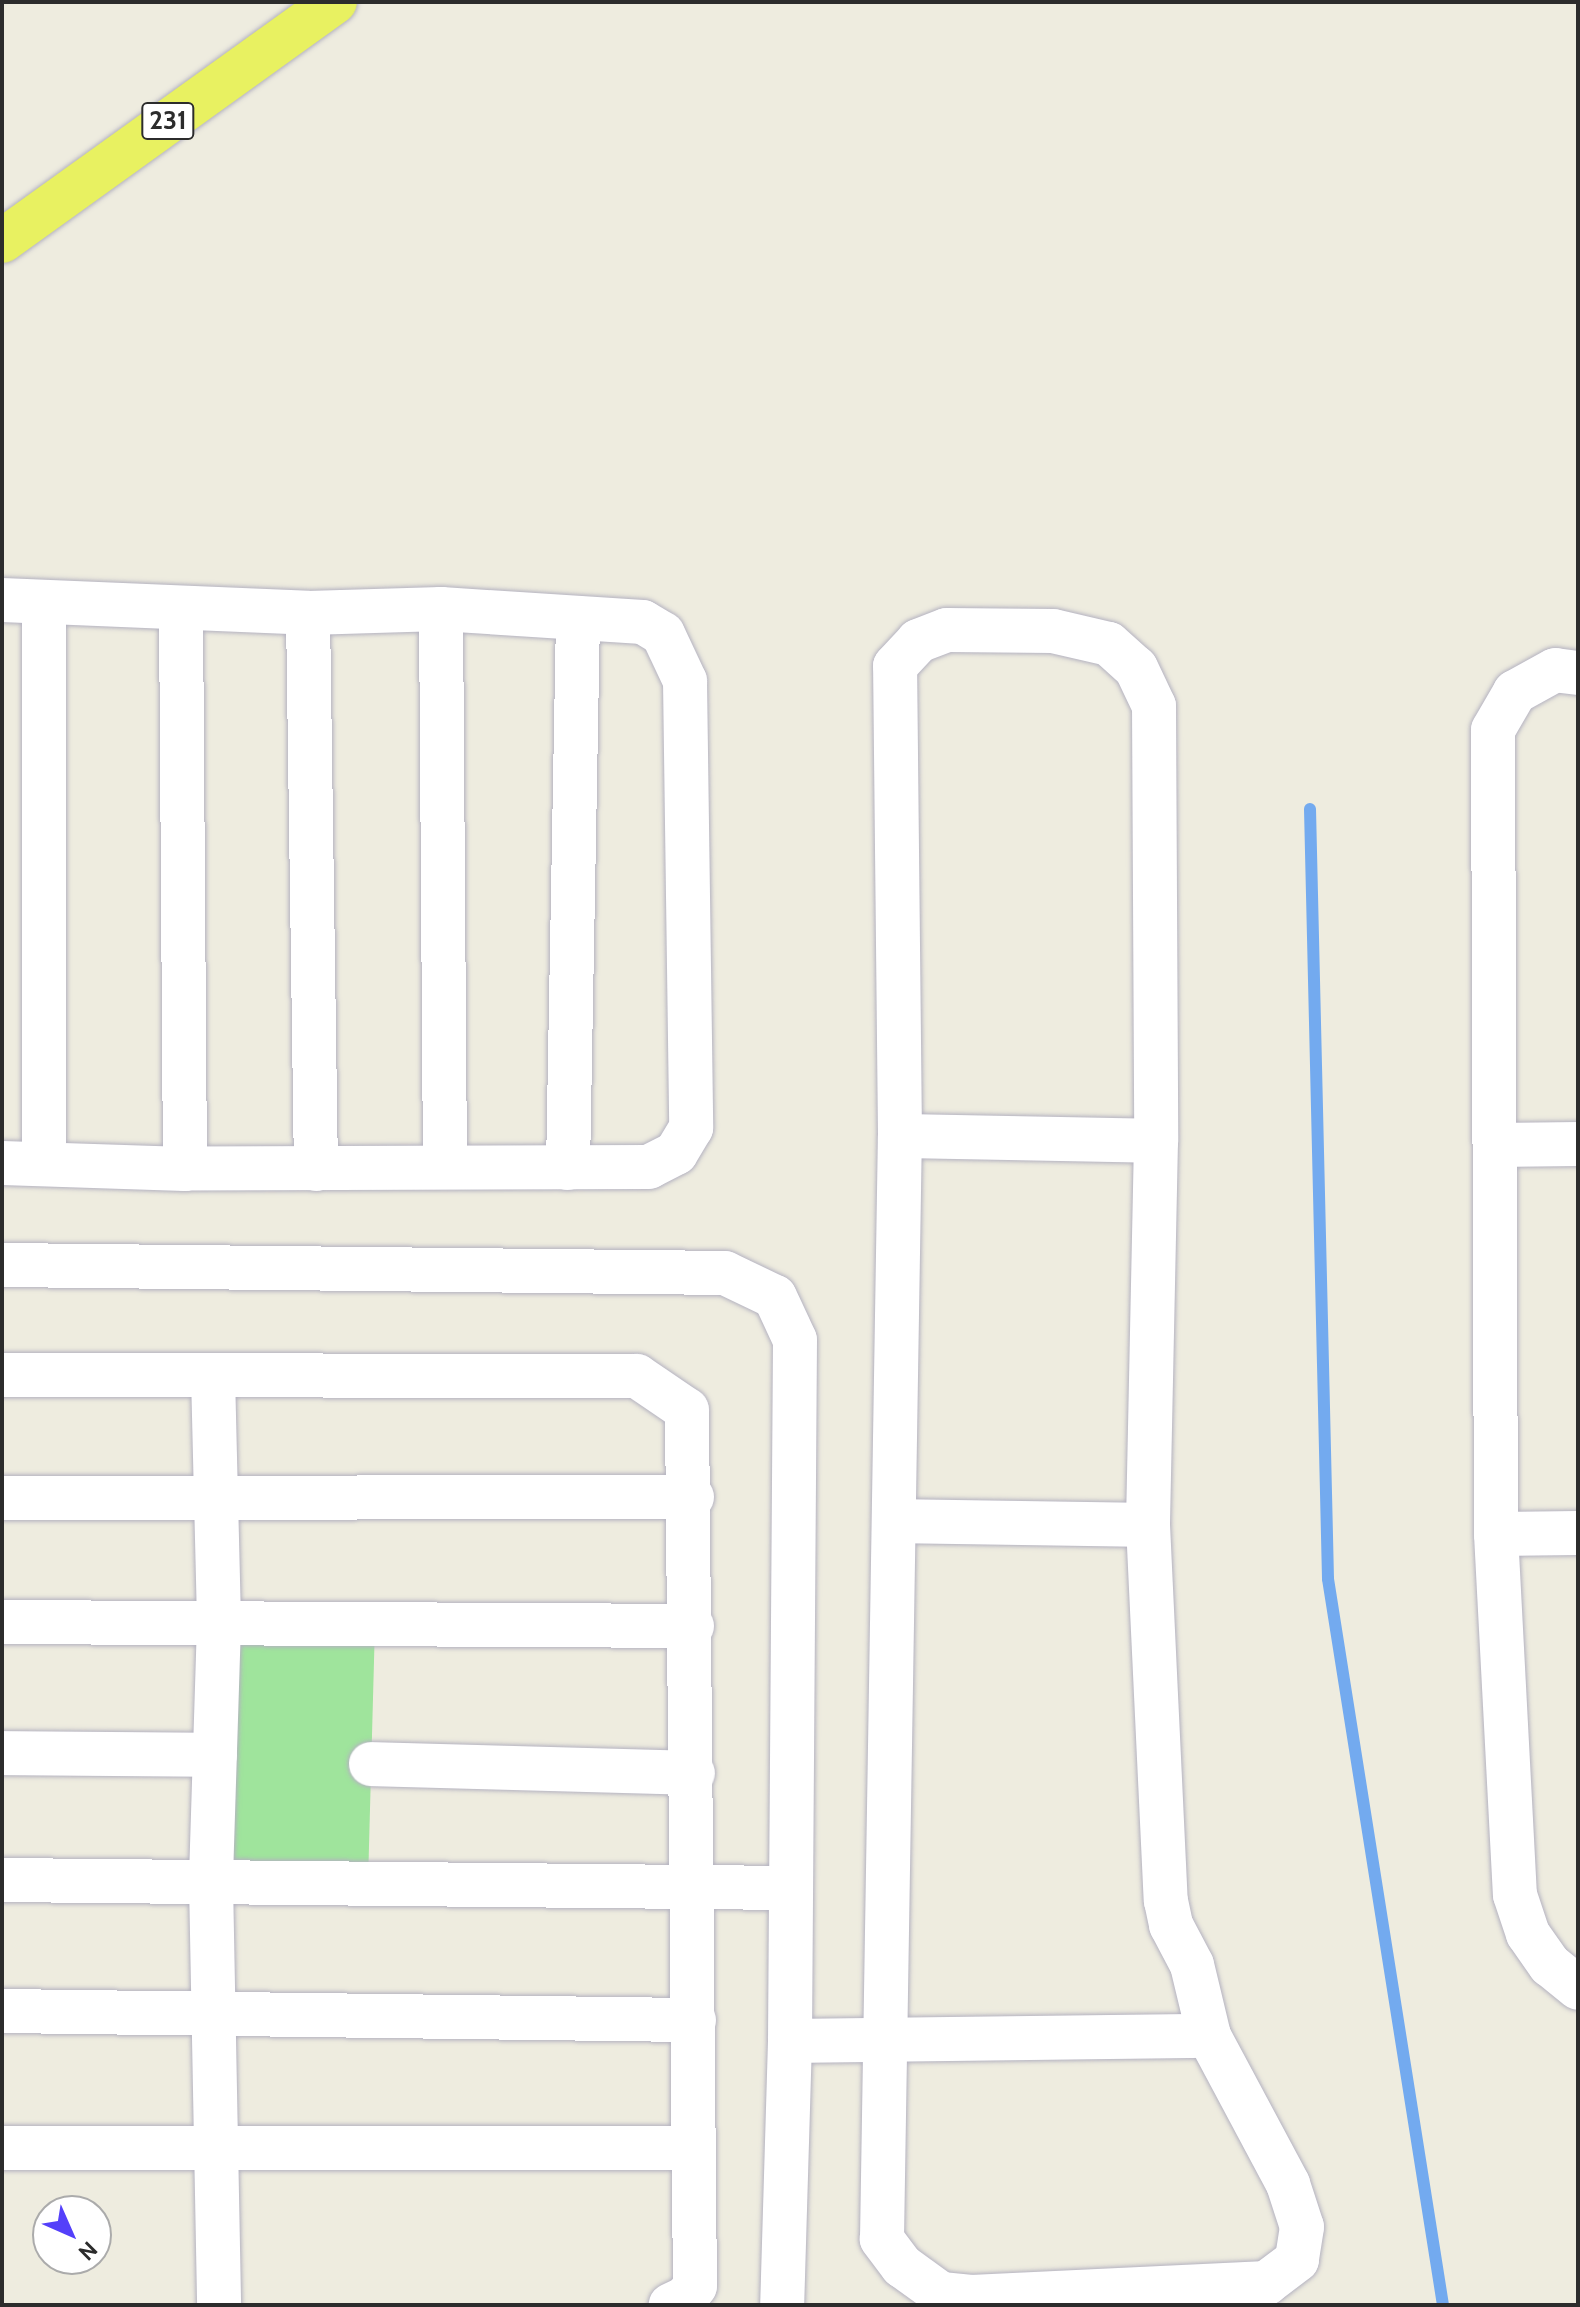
<!DOCTYPE html>
<style>
body{margin:0}
#map{position:relative;width:1580px;height:2307px;overflow:hidden;background:#eeecdf;font-family:Cabin,sans-serif}
div>[style]{position:absolute}
.green>*{inset:0;background:#9fe49c}
.stream>*{height:12px;margin:-6px;padding:0 6px;transform-origin:6px;border-radius:6px;background:#73aaef}
.roads{filter:drop-shadow(0 0 2px #b4b2c0) drop-shadow(0 0 2px #b4b2c0)}
.minor>*{height:44px;margin:-22px;padding:0 22px;transform-origin:22px;border-radius:22px;background:#fff}
.major>*{height:44px;margin:-22px;padding:0 22px;transform-origin:22px;border-radius:22px;background:#e8f161}
span{translate:-50% -50%;white-space:nowrap;text-align:center;line-height:1.15;-webkit-text-stroke:6px #fff;paint-order:stroke}
.shield-label span{padding:2px 6px;background:#fff;border:2px solid;border-radius:6px;-webkit-text-stroke-width:0}
.shield-label{font-size:26px;color:#2c2c2c;font-weight:700}
.frame{position:absolute;inset:0;border:4px solid #2c2c2c;pointer-events:none}
.north{position:absolute;left:32px;top:2195px;width:80px;height:80px;box-sizing:border-box;background:#fff;border:2px solid #ababab;border-radius:50%;rotate:135deg;font-size:22px;font-weight:700;line-height:32px;text-align:center;color:#2c2c2c}
.north::after{content:'';display:block;margin:auto;width:28px;height:36px;background:#5440fa;clip-path:polygon(50% 0,100% 100%,50% 72%,0 100%)}
</style>
<div id="map">
<div class="green">
<div style="clip-path:polygon(219px 1623px,375px 1624px,368px 1883px,211px 1882px)"></div>
</div>
<div class="stream">
<div style="left:1310px;top:809px;width:770px;rotate:88.66deg"></div>
<div style="left:1328px;top:1579px;width:735px;rotate:81deg"></div>
</div>
<div class="roads">
<div class="minor">
<div style="left:2px;top:600px;width:306px;rotate:2.4deg"></div>
<div style="left:308px;top:613px;width:133px;rotate:-1.7deg"></div>
<div style="left:441px;top:609px;width:202px;rotate:3.7deg"></div>
<div style="left:643px;top:622px;width:23px;rotate:31deg"></div>
<div style="left:663px;top:634px;width:52px;rotate:64.9deg"></div>
<div style="left:685px;top:681px;width:447px;rotate:89.2deg"></div>
<div style="left:691px;top:1128px;width:29px;rotate:121deg"></div>
<div style="left:676px;top:1153px;width:30px;rotate:153deg"></div>
<div style="left:649px;top:1167px;width:464px;rotate:179.8deg"></div>
<div style="left:185px;top:1169px;width:183px;rotate:-178.1deg"></div>
<div style="left:44px;top:604px;width:557px;rotate:90deg"></div>
<div style="left:181px;top:609px;width:560px;rotate:89.59deg"></div>
<div style="left:441px;top:609px;width:557px;rotate:89.59deg"></div>
<div style="left:308px;top:613px;width:556px;rotate:89.18deg"></div>
<div style="left:947px;top:630px;width:106px;rotate:0.5deg"></div>
<div style="left:1053px;top:631px;width:57px;rotate:13.1deg"></div>
<div style="left:1109px;top:644px;width:36px;rotate:42deg"></div>
<div style="left:1136px;top:668px;width:42px;rotate:64.7deg"></div>
<div style="left:1154px;top:706px;width:435px;rotate:89.7deg"></div>
<div style="left:1156px;top:1141px;width:384px;rotate:91.2deg"></div>
<div style="left:1148px;top:1525px;width:376px;rotate:87.3deg"></div>
<div style="left:1166px;top:1901px;width:25px;rotate:78deg"></div>
<div style="left:1171px;top:1925px;width:45px;rotate:62.3deg"></div>
<div style="left:1192px;top:1965px;width:73px;rotate:76.5deg"></div>
<div style="left:1209px;top:2036px;width:168px;rotate:61.9deg"></div>
<div style="left:1288px;top:2184px;width:45px;rotate:72deg"></div>
<div style="left:1302px;top:2227px;width:33px;rotate:99deg"></div>
<div style="left:1297px;top:2260px;width:38px;rotate:143deg"></div>
<div style="left:1267px;top:2283px;width:296px;rotate:177.3deg"></div>
<div style="left:971px;top:2297px;width:30px;rotate:-174deg"></div>
<div style="left:941px;top:2294px;width:48px;rotate:-144.3deg"></div>
<div style="left:902px;top:2266px;width:34px;rotate:-127deg"></div>
<div style="left:882px;top:2239px;width:1103px;rotate:-89.07deg"></div>
<div style="left:900px;top:1136px;width:470px;rotate:-90.6deg"></div>
<div style="left:895px;top:666px;width:34px;rotate:-47deg"></div>
<div style="left:918px;top:641px;width:31px;rotate:-21deg"></div>
<div style="left:1578px;top:673px;width:23px;rotate:-173deg"></div>
<div style="left:1555px;top:670px;width:46px;rotate:151.2deg"></div>
<div style="left:1515px;top:692px;width:44px;rotate:120.1deg"></div>
<div style="left:1493px;top:730px;width:804px;rotate:89.79deg"></div>
<div style="left:1496px;top:1534px;width:361px;rotate:87deg"></div>
<div style="left:1515px;top:1895px;width:41px;rotate:71.6deg"></div>
<div style="left:1528px;top:1934px;width:38px;rotate:55deg"></div>
<div style="left:1550px;top:1965px;width:36px;rotate:39deg"></div>
<div style="left:900px;top:1136px;width:256px;rotate:1.1deg"></div>
<div style="left:1495px;top:1145px;width:83px;rotate:-0.7deg"></div>
<div style="left:568px;top:1168px;width:550px;rotate:-88.96deg"></div>
<div style="left:2px;top:1265px;width:723px;rotate:0.63deg"></div>
<div style="left:725px;top:1273px;width:55px;rotate:25.6deg"></div>
<div style="left:775px;top:1297px;width:47px;rotate:65.1deg"></div>
<div style="left:795px;top:1340px;width:701px;rotate:90.41deg"></div>
<div style="left:790px;top:2041px;width:264px;rotate:91.7deg"></div>
<div style="left:2px;top:1375px;width:635px;rotate:0.09deg"></div>
<div style="left:637px;top:1376px;width:60px;rotate:34.2deg"></div>
<div style="left:687px;top:1410px;width:876px;rotate:89.48deg"></div>
<div style="left:695px;top:2286px;width:15px;rotate:127deg"></div>
<div style="left:686px;top:2298px;width:17px;rotate:155deg"></div>
<div style="left:213px;top:1375px;width:248px;rotate:88.6deg"></div>
<div style="left:219px;top:1623px;width:259px;rotate:91.8deg"></div>
<div style="left:211px;top:1882px;width:423px;rotate:88.9deg"></div>
<div style="left:2px;top:1498px;width:690px;rotate:-0.08deg"></div>
<div style="left:895px;top:1521px;width:253px;rotate:0.9deg"></div>
<div style="left:1496px;top:1534px;width:82px;rotate:-0.7deg"></div>
<div style="left:2px;top:1622px;width:690px;rotate:0.33deg"></div>
<div style="left:2px;top:1753px;width:213px;rotate:0.5deg"></div>
<div style="left:371px;top:1764px;width:322px;rotate:1.6deg"></div>
<div style="left:2px;top:1880px;width:789px;rotate:0.58deg"></div>
<div style="left:2px;top:2011px;width:692px;rotate:0.75deg"></div>
<div style="left:790px;top:2041px;width:419px;rotate:-0.7deg"></div>
<div style="left:2px;top:2148px;width:692px"></div>
</div>
<div class="major">
<div style="left:2px;top:241px;width:410px;rotate:-35.7deg"></div>
</div>
</div>
<div class="shield-label">
<span style="left:168px;top:121px">231</span>
</div>
<div class="frame"></div>
<div class="north">N</div>
</div>
